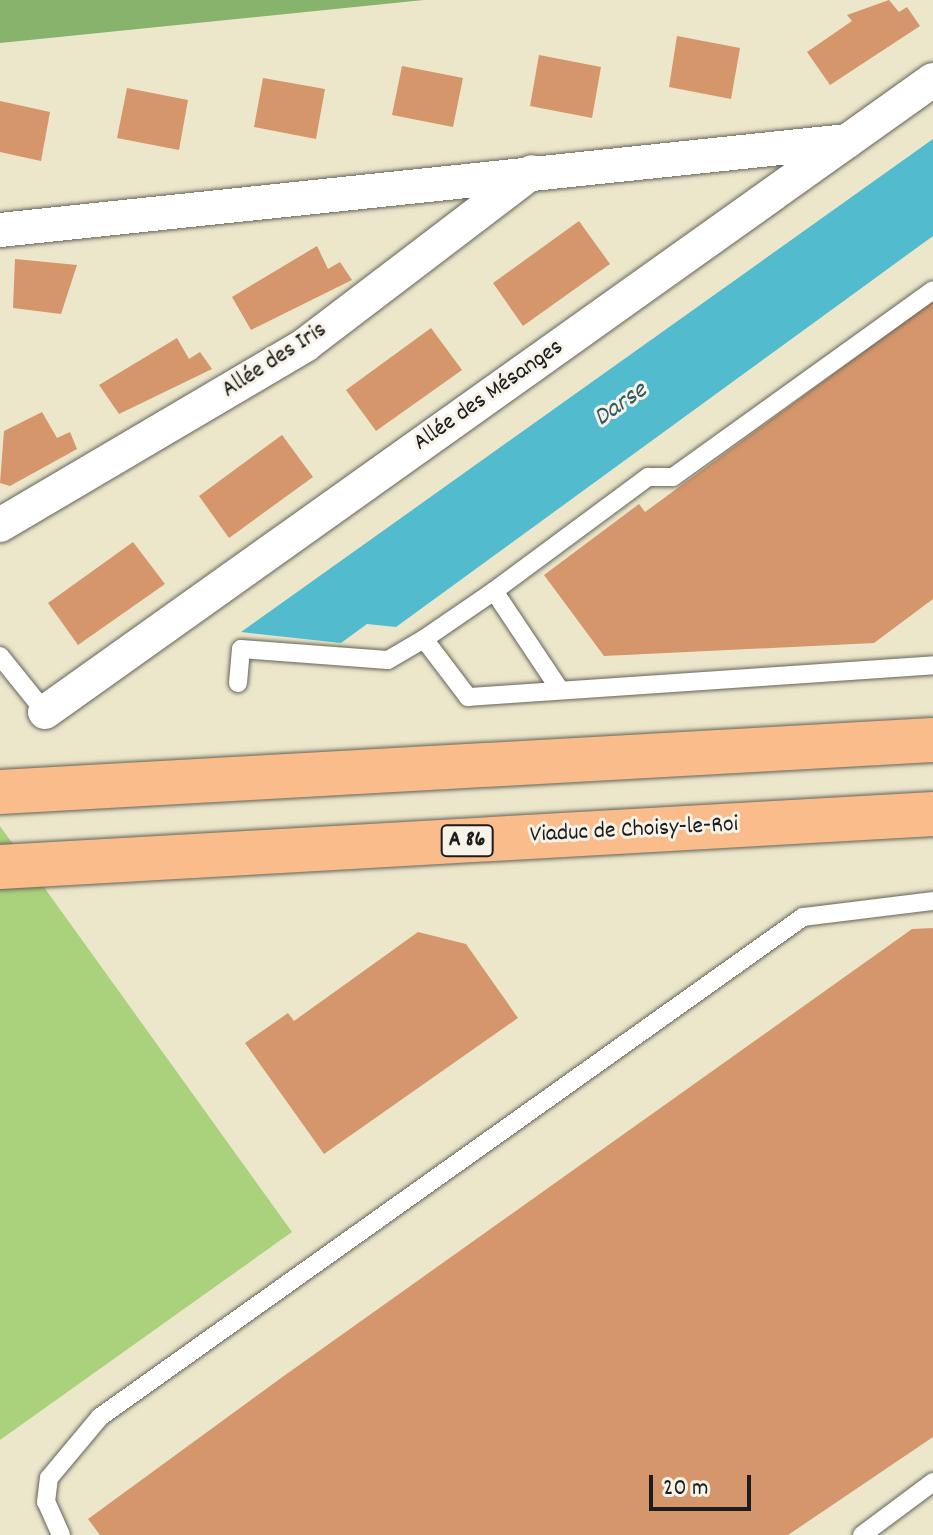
<!DOCTYPE html>
<meta charset="utf-8">
<style>
body{margin:0}
#map{position:relative;width:933px;height:1535px;overflow:hidden;background:#ece7cb;font-family:Dekko,sans-serif}
div>[style]{position:absolute}
.green>*{inset:0;background:#aad17c}
.forest>*{inset:0;background:#87b36c}
.water>*{inset:0;background:#52bcce}
.building>*{inset:0;background:#d5966b}
.roads{filter:drop-shadow(0 0 2px #656359) drop-shadow(0 0 2px #656359)}
.service>*{height:18px;margin:-9px;padding:0 9px;transform-origin:9px;border-radius:9px;background:#fff}
.minor>*{height:34px;margin:-17px;padding:0 17px;transform-origin:17px;border-radius:17px;background:#fff}
.motorway>*{height:44px;margin:-22px;padding:0 22px;transform-origin:22px;border-radius:22px;background:#f9bc8a}
span{translate:-50% -50%;white-space:nowrap;text-align:center;line-height:1.15;-webkit-text-stroke:6px #f7f3e8;paint-order:stroke}
.shield-label span{padding:2px 6px;background:#f7f3e8;border:2px solid;border-radius:6px;-webkit-text-stroke-width:0}
.shield-label{font-size:22px;color:#1c1c1c;font-weight:700}
.street-label{font-size:24px;color:#1c1c1c}
.water-label{font-size:26px;color:#325c63;font-style:italic}
.scale{position:absolute;left:649px;top:1475px;width:102px;height:36px;box-sizing:border-box;border:4px solid #1c1c1c;border-top:0;padding-left:10px;font-size:24px;line-height:28px;white-space:nowrap;color:#1c1c1c;-webkit-text-stroke:6px #f7f3e8;paint-order:stroke}
</style>
<div id="map">
<div class="green">
<div style="clip-path:polygon(0 826px,292px 1232px,0 1440px)"></div>
</div>
<div class="forest">
<div style="clip-path:polygon(0 0,424px 0,0 43px)"></div>
</div>
<div class="water">
<div style="clip-path:polygon(933px 139px,933px 236px,396px 627px,367px 624px,341px 643px,241px 632px)"></div>
</div>
<div class="building">
<div style="clip-path:polygon(889px 0,899px 12px,907px 7px,920px 26px,830px 85px,807px 52px,852px 21px,847px 15px)"></div>
<div style="clip-path:polygon(677px 36px,740px 48px,731px 99px,669px 87px)"></div>
<div style="clip-path:polygon(539px 55px,601px 67px,592px 118px,530px 106px)"></div>
<div style="clip-path:polygon(402px 66px,463px 78px,453px 127px,392px 115px)"></div>
<div style="clip-path:polygon(263px 78px,325px 89px,316px 139px,254px 127px)"></div>
<div style="clip-path:polygon(127px 88px,188px 100px,179px 150px,117px 138px)"></div>
<div style="clip-path:polygon(0 101px,50px 112px,41px 161px,0 152px)"></div>
<div style="clip-path:polygon(579px 221px,610px 264px,523px 326px,493px 283px)"></div>
<div style="clip-path:polygon(317px 246px,328px 269px,340px 262px,352px 280px,251px 330px,232px 297px)"></div>
<div style="clip-path:polygon(15px 259px,77px 265px,61px 314px,13px 308px)"></div>
<div style="clip-path:polygon(933px 301px,933px 599px,874px 643px,604px 656px,544px 575px,639px 504px,645px 512px)"></div>
<div style="clip-path:polygon(431px 328px,462px 370px,376px 431px,346px 390px)"></div>
<div style="clip-path:polygon(177px 338px,189px 359px,200px 352px,212px 369px,119px 414px,99px 385px)"></div>
<div style="clip-path:polygon(42px 412px,57px 438px,70px 432px,77px 449px,10px 486px,0 483px,4px 431px)"></div>
<div style="clip-path:polygon(282px 435px,313px 477px,229px 538px,199px 496px)"></div>
<div style="clip-path:polygon(133px 542px,165px 584px,78px 645px,48px 603px)"></div>
<div style="clip-path:polygon(933px 928px,933px 1437px,788px 1535px,100px 1535px,88px 1519px,281px 1378px,912px 929px)"></div>
<div style="clip-path:polygon(418px 932px,466px 944px,518px 1018px,324px 1154px,245px 1043px,288px 1013px,294px 1021px)"></div>
</div>
<div class="roads">
<div class="service">
<div style="left:494px;top:591px;width:192px;rotate:-36.5deg"></div>
<div style="left:648px;top:477px;width:25px"></div>
<div style="left:673px;top:477px;width:320px;rotate:-35.7deg"></div>
<div style="left:424px;top:639px;width:85px;rotate:-34.4deg"></div>
<div style="left:494px;top:591px;width:119px;rotate:56.3deg"></div>
<div style="left:0;top:656px;width:72px;rotate:51.2deg"></div>
<div style="left:238px;top:683px;width:34px;rotate:-85deg"></div>
<div style="left:241px;top:649px;width:147px;rotate:4.3deg"></div>
<div style="left:388px;top:660px;width:42px;rotate:-30.3deg"></div>
<div style="left:424px;top:639px;width:73px;rotate:52.8deg"></div>
<div style="left:468px;top:697px;width:466px;rotate:-3.9deg"></div>
<div style="left:61px;top:1535px;width:36px;rotate:-114deg"></div>
<div style="left:46px;top:1502px;width:24px;rotate:-83deg"></div>
<div style="left:49px;top:1478px;width:80px;rotate:-50.1deg"></div>
<div style="left:100px;top:1417px;width:863px;rotate:-35.42deg"></div>
<div style="left:803px;top:917px;width:131px;rotate:-7deg"></div>
<div style="left:862px;top:1535px;width:89px;rotate:-36.7deg"></div>
</div>
<div class="minor">
<div style="left:0;top:230px;width:852px;rotate:-6deg"></div>
<div style="left:0;top:525px;width:354px;rotate:-30.5deg"></div>
<div style="left:305px;top:345px;width:285px;rotate:-37.3deg"></div>
<div style="left:45px;top:712px;width:1090px;rotate:-35.44deg"></div>
</div>
<div class="motorway">
<div style="left:0;top:792px;width:934px;rotate:-3.19deg"></div>
<div style="left:0;top:867px;width:935px;rotate:-3.25deg"></div>
</div>
</div>
<div class="shield-label">
<span style="left:467px;top:841px">A 86</span>
</div>
<div class="street-label">
<span style="left:275px;top:361px;rotate:-33deg">Allée des Iris</span>
<span style="left:489px;top:396px;rotate:-35deg">Allée des Mésanges</span>
<span style="left:634px;top:831px;rotate:-3deg">Viaduc de Choisy-le-Roi</span>
</div>
<div class="water-label">
<span style="left:621px;top:405px;rotate:-35deg">Darse</span>
</div>
<div class="scale">20 m</div>
</div>
